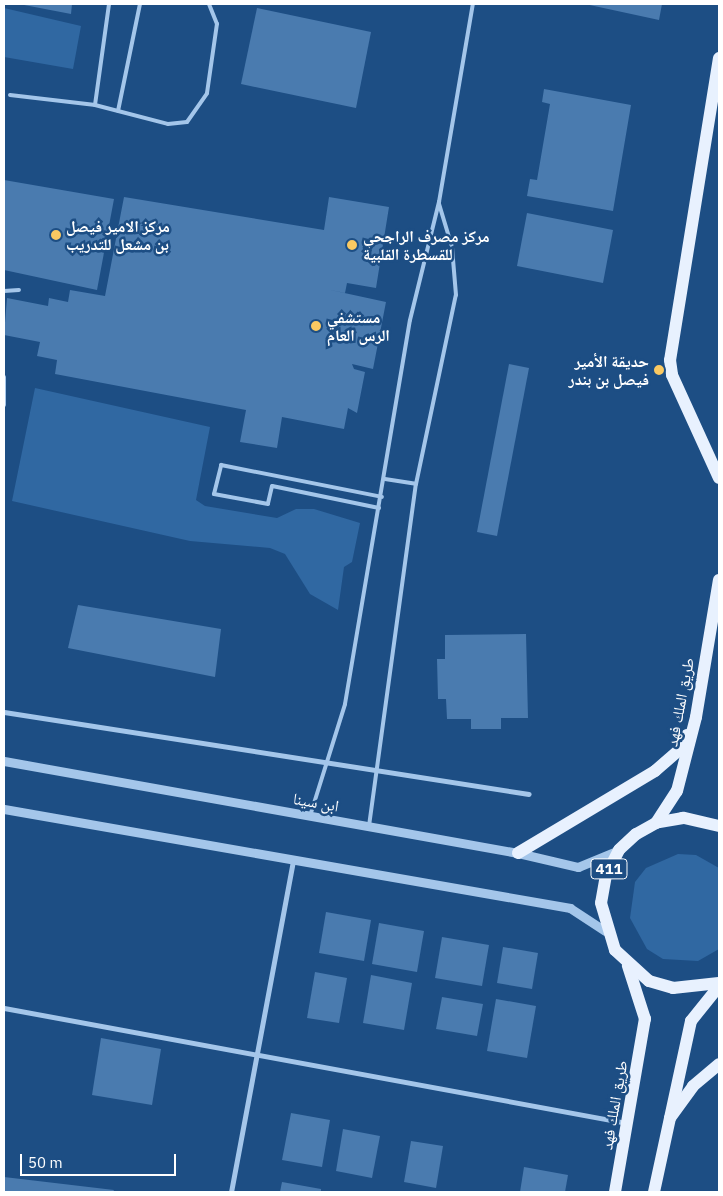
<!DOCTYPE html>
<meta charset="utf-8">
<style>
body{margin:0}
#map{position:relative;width:723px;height:1196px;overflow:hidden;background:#1d4e84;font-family:"IBM Plex Sans","Noto Naskh Arabic",sans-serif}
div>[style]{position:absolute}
.green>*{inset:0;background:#3068a2}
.building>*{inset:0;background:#4a7baf}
.service>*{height:4px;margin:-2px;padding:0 2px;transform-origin:2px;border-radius:2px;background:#a4c6ea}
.minor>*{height:5px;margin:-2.5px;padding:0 2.5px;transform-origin:2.5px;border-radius:2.5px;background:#a4c6ea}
.tertiary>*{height:9px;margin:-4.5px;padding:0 4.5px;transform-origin:4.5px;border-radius:4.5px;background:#a4c6ea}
.primary>*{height:12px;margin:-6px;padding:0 6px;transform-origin:6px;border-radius:6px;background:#e8f1fe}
.dots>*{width:14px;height:14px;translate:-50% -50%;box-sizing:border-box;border:2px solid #1d4e84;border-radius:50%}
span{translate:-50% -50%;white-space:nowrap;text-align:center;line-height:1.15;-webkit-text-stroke:5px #1d4e84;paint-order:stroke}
.shield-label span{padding:1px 4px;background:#1d4e84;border:1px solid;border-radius:4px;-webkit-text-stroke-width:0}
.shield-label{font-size:15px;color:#fff;font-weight:700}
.poi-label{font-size:16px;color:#fff;font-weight:700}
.left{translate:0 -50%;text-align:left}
.right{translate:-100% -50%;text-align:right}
.street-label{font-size:16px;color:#fff}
.frame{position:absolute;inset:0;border:5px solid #fff;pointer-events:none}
.scale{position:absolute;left:20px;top:1154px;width:156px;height:22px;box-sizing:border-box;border:2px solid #fff;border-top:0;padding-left:6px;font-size:15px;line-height:18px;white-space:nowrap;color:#fff;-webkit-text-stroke:4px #1d4e84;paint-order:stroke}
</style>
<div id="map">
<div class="green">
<div style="clip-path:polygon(4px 8px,81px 26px,73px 69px,4px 57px)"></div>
<div style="clip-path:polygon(35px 388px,210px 427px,196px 500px,205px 506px,277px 518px,296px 509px,314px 509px,360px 523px,352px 562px,344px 567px,338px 610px,310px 594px,285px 554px,270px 548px,190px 541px,12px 501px)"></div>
<div style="clip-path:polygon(678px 854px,696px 855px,719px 868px,719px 949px,698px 961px,663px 959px,647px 949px,630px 918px,635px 882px,646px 868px)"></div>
</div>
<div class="building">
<div style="clip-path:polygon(19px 4px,72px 4px,71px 14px)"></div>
<div style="clip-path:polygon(585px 4px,662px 4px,659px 20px)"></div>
<div style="clip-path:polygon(257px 8px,371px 32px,356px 108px,241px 84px)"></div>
<div style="clip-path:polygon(544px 89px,631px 105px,613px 211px,527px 196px,530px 179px,537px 180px,550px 104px,542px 102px)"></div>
<div style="clip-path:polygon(4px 180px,114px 199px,97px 290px,4px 270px)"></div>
<div style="clip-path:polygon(124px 197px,324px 230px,329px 197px,389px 207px,376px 288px,347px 283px,345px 293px,326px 289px,386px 302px,373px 369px,352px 364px,354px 369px,365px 372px,357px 413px,348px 408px,344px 429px,282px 417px,277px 448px,240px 442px,246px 410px,55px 374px,57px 360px,37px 356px,40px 342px,4px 335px,7px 298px,48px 306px,49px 298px,68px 302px,70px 290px,105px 296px)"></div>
<div style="clip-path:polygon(527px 213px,613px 230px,603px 283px,517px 266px)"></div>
<div style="clip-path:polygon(509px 364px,529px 368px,497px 536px,477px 532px)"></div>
<div style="clip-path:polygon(78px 605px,221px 629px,215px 677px,68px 648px)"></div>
<div style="clip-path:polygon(526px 634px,528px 718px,501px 718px,501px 729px,471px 729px,471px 719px,447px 719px,446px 699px,438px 699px,437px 659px,445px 659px,445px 635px)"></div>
<div style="clip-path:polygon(326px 912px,371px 920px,364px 961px,319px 953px)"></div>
<div style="clip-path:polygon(379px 923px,424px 931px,417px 972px,372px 964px)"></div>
<div style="clip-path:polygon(442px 937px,489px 945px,482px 986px,435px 978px)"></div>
<div style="clip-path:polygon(503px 947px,538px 953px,532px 989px,497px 983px)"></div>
<div style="clip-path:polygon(315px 972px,347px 978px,339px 1023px,307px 1018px)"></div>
<div style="clip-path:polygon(371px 975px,412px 983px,404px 1030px,363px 1023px)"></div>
<div style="clip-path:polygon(442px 997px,483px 1004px,477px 1036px,436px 1029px)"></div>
<div style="clip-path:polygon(496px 999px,536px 1006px,527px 1058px,487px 1051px)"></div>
<div style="clip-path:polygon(101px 1038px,161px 1049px,152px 1105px,92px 1095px)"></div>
<div style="clip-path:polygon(291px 1113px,330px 1120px,322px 1167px,282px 1160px)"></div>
<div style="clip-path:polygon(343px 1129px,380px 1136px,372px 1178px,336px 1171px)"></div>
<div style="clip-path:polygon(411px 1141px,443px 1146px,436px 1188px,404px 1182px)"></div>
<div style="clip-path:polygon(524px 1167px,568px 1175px,565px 1192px,520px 1192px)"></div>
<div style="clip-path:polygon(4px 1177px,114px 1190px,113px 1192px,4px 1192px)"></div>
<div style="clip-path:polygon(282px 1182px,321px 1189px,321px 1192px,280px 1192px)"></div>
</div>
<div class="service">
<div style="left:10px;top:95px;width:86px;rotate:6.7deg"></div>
<div style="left:95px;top:105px;width:102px;rotate:-82.1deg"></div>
<div style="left:95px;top:105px;width:75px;rotate:14.6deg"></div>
<div style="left:168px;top:124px;width:19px;rotate:-6deg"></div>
<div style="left:187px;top:122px;width:35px;rotate:-55deg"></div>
<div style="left:207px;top:93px;width:70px;rotate:-81.8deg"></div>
<div style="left:217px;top:24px;width:22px;rotate:-112deg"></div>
<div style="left:118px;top:111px;width:109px;rotate:-78.4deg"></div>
<div style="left:4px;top:291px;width:15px;rotate:-4deg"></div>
<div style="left:4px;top:377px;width:28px;rotate:90deg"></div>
<div style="left:385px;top:479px;width:31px;rotate:9deg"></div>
<div style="left:379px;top:508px;width:109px;rotate:-168.4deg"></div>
<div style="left:272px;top:486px;width:18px;rotate:103deg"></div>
<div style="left:268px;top:504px;width:55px;rotate:-169.5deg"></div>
<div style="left:214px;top:494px;width:30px;rotate:-76deg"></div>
<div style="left:221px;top:465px;width:164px;rotate:11.2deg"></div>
<div style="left:310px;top:816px;width:117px;rotate:-72.6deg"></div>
<div style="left:345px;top:704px;width:389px;rotate:-80.4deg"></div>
<div style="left:410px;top:320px;width:122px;rotate:-76.2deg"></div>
<div style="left:439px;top:202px;width:201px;rotate:-80.3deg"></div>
<div style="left:369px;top:826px;width:345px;rotate:-82.2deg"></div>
<div style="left:416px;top:484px;width:193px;rotate:-78.1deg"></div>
<div style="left:456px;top:295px;width:48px;rotate:-94.8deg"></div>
<div style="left:452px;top:247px;width:45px;rotate:-106.8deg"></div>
</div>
<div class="minor">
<div style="left:4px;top:712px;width:531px;rotate:8.88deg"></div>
<div style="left:4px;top:1008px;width:634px;rotate:10.46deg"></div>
<div style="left:231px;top:1192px;width:337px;rotate:-79.4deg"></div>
</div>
<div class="tertiary">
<div style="left:4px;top:761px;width:522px;rotate:10.15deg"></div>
<div style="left:518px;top:853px;width:62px;rotate:13.1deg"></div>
<div style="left:578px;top:867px;width:44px;rotate:-22.5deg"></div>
<div style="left:4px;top:809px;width:575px;rotate:9.92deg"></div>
<div style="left:570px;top:908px;width:42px;rotate:33.3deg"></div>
</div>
<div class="primary">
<div style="left:719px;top:58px;width:306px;rotate:99.2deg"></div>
<div style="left:670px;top:360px;width:15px;rotate:82deg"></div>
<div style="left:672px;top:375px;width:113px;rotate:65.5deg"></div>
<div style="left:656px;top:823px;width:38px;rotate:-57deg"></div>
<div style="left:677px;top:791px;width:76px;rotate:-75.6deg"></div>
<div style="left:696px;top:717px;width:139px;rotate:-80.5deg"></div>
<div style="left:719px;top:826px;width:37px;rotate:-167deg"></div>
<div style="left:683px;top:818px;width:27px;rotate:170deg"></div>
<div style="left:656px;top:823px;width:23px;rotate:151deg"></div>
<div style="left:636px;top:834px;width:23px;rotate:137deg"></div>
<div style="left:619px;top:850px;width:28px;rotate:117deg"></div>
<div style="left:606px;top:875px;width:28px;rotate:100deg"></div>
<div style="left:601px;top:903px;width:49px;rotate:73.4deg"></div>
<div style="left:615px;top:950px;width:46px;rotate:42.4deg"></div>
<div style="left:649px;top:981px;width:25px;rotate:16deg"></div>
<div style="left:673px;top:988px;width:46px;rotate:-6.2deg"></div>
<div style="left:518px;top:853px;width:160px;rotate:-30.9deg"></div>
<div style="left:655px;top:771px;width:32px;rotate:-41deg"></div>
<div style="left:679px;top:750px;width:17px;rotate:-62deg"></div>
<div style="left:670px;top:1118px;width:39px;rotate:-54deg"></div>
<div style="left:693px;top:1086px;width:34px;rotate:-40deg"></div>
<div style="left:615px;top:1192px;width:176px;rotate:-80.2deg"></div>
<div style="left:645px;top:1019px;width:56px;rotate:-107.8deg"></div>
<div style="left:654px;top:1192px;width:175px;rotate:-77.8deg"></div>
<div style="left:691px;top:1021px;width:45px;rotate:-51.3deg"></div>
</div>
<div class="dots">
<div style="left:56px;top:235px;background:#fac962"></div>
<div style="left:352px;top:245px;background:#fac962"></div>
<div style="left:316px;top:326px;background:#fac962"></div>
<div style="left:659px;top:370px;background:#fac962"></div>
</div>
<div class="shield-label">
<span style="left:609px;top:869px">411</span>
</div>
<div class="poi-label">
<span class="left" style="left:66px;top:235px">مركز الامير فيصل<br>بن مشعل للتدريب</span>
<span class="left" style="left:363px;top:245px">مركز مصرف الراجحي<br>للقسطرة القلبية</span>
<span class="left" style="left:327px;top:326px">مستشفي<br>الرس العام</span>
<span class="right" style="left:649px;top:370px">حديقة الأمير<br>فيصل بن بندر</span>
</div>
<div class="street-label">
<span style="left:680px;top:702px;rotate:-79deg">طريق الملك فهد</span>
<span style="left:316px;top:802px;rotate:10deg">ابن سينا</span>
<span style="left:614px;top:1105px;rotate:-80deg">طريق الملك فهد</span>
</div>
<div class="frame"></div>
<div class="scale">50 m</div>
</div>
